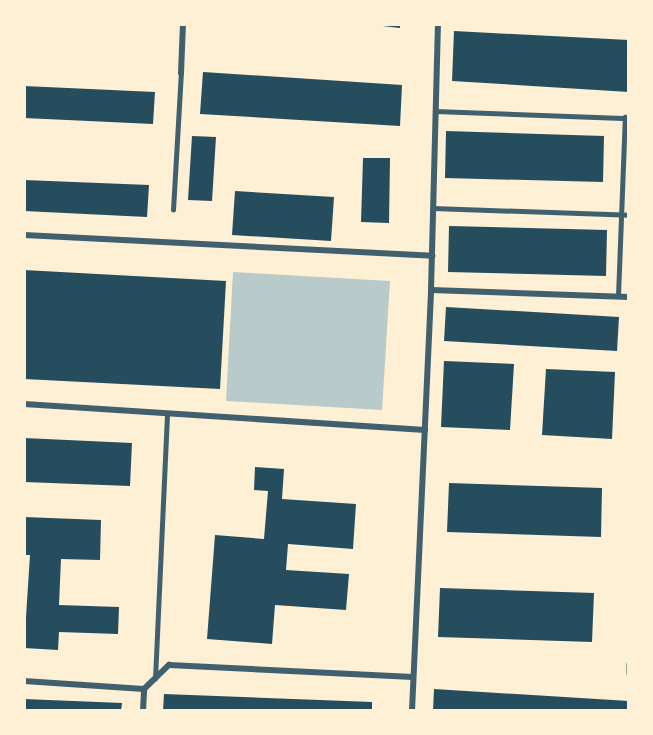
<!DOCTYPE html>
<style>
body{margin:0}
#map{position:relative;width:653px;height:735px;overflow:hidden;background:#fdf0d5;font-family:"Libre Baskerville",serif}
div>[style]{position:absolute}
.green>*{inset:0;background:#b9caca}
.building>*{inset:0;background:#264d5e}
.service>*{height:4.5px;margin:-2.25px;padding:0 2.25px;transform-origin:2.25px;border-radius:2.25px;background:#3f606c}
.minor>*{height:6px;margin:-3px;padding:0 3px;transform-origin:3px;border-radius:3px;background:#3f606c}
span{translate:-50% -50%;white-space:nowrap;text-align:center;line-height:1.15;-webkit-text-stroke:6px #fdf0d5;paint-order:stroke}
.frame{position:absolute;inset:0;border:26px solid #fdf0d5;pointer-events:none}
</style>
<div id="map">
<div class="green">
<div style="clip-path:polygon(233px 272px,390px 281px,382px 410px,226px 401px)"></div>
</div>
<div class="building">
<div style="clip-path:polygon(365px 24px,400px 24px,400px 28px)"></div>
<div style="clip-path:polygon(454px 31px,629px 40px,629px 92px,452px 81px)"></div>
<div style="clip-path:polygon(203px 72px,402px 85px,400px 126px,200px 114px)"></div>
<div style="clip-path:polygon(24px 86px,155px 92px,153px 124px,24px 118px)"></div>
<div style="clip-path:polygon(446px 131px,604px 136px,603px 182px,445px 178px)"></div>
<div style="clip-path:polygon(192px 136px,216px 137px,212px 201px,188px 200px)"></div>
<div style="clip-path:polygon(363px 158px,390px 158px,389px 223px,361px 222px)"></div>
<div style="clip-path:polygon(24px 180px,149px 185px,147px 217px,24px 211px)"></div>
<div style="clip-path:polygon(235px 191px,334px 197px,331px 241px,232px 235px)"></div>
<div style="clip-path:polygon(449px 226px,607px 230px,606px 276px,448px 272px)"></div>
<div style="clip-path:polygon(24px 270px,226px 281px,220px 389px,24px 379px)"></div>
<div style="clip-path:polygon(446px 307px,619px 317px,617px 351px,444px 341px)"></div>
<div style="clip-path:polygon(444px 361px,514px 364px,510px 430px,441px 427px)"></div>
<div style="clip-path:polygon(546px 369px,615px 372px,612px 439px,542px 435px)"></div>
<div style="clip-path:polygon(24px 438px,132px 443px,130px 486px,24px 482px)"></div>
<div style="clip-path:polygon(255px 467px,284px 469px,282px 499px,356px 504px,353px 549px,288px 544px,286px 570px,349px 574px,346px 610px,275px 605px,272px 644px,207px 639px,215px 535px,264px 539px,268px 491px,254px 490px)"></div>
<div style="clip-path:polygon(449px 483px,602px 488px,601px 537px,447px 532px)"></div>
<div style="clip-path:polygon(24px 517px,101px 520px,100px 560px,61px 559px,59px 605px,119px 607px,118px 634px,59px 632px,58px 650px,24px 648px,30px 555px,24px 555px)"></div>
<div style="clip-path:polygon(440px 588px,594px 593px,592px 642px,438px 637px)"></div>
<div style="clip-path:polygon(434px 689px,629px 701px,629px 711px,433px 711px)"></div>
<div style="clip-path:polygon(164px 694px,372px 702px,372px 711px,163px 711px)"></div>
<div style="clip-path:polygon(24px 699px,122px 703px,121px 711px,24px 711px)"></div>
</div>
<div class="service">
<div style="left:435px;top:111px;width:194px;rotate:2.1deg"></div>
<div style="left:433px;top:208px;width:196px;rotate:2deg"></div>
<div style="left:173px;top:210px;width:137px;rotate:-86.7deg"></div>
<div style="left:618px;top:296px;width:179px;rotate:-87.8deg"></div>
<div style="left:629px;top:664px;width:9px;rotate:90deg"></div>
<div style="left:155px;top:679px;width:266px;rotate:-87.4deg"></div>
</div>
<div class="minor">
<div style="left:181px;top:73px;width:49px;rotate:-87.7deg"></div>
<div style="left:24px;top:235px;width:409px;rotate:2.9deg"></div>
<div style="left:431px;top:290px;width:198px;rotate:2deg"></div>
<div style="left:24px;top:404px;width:402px;rotate:3.7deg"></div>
<div style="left:24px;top:681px;width:120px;rotate:3.8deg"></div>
<div style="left:144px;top:689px;width:35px;rotate:-44deg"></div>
<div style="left:169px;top:665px;width:244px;rotate:2.8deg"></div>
<div style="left:143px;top:711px;width:22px;rotate:-87deg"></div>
<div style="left:412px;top:711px;width:421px;rotate:-87.4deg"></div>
<div style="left:431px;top:290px;width:266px;rotate:-88.5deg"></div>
</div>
<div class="frame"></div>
</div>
